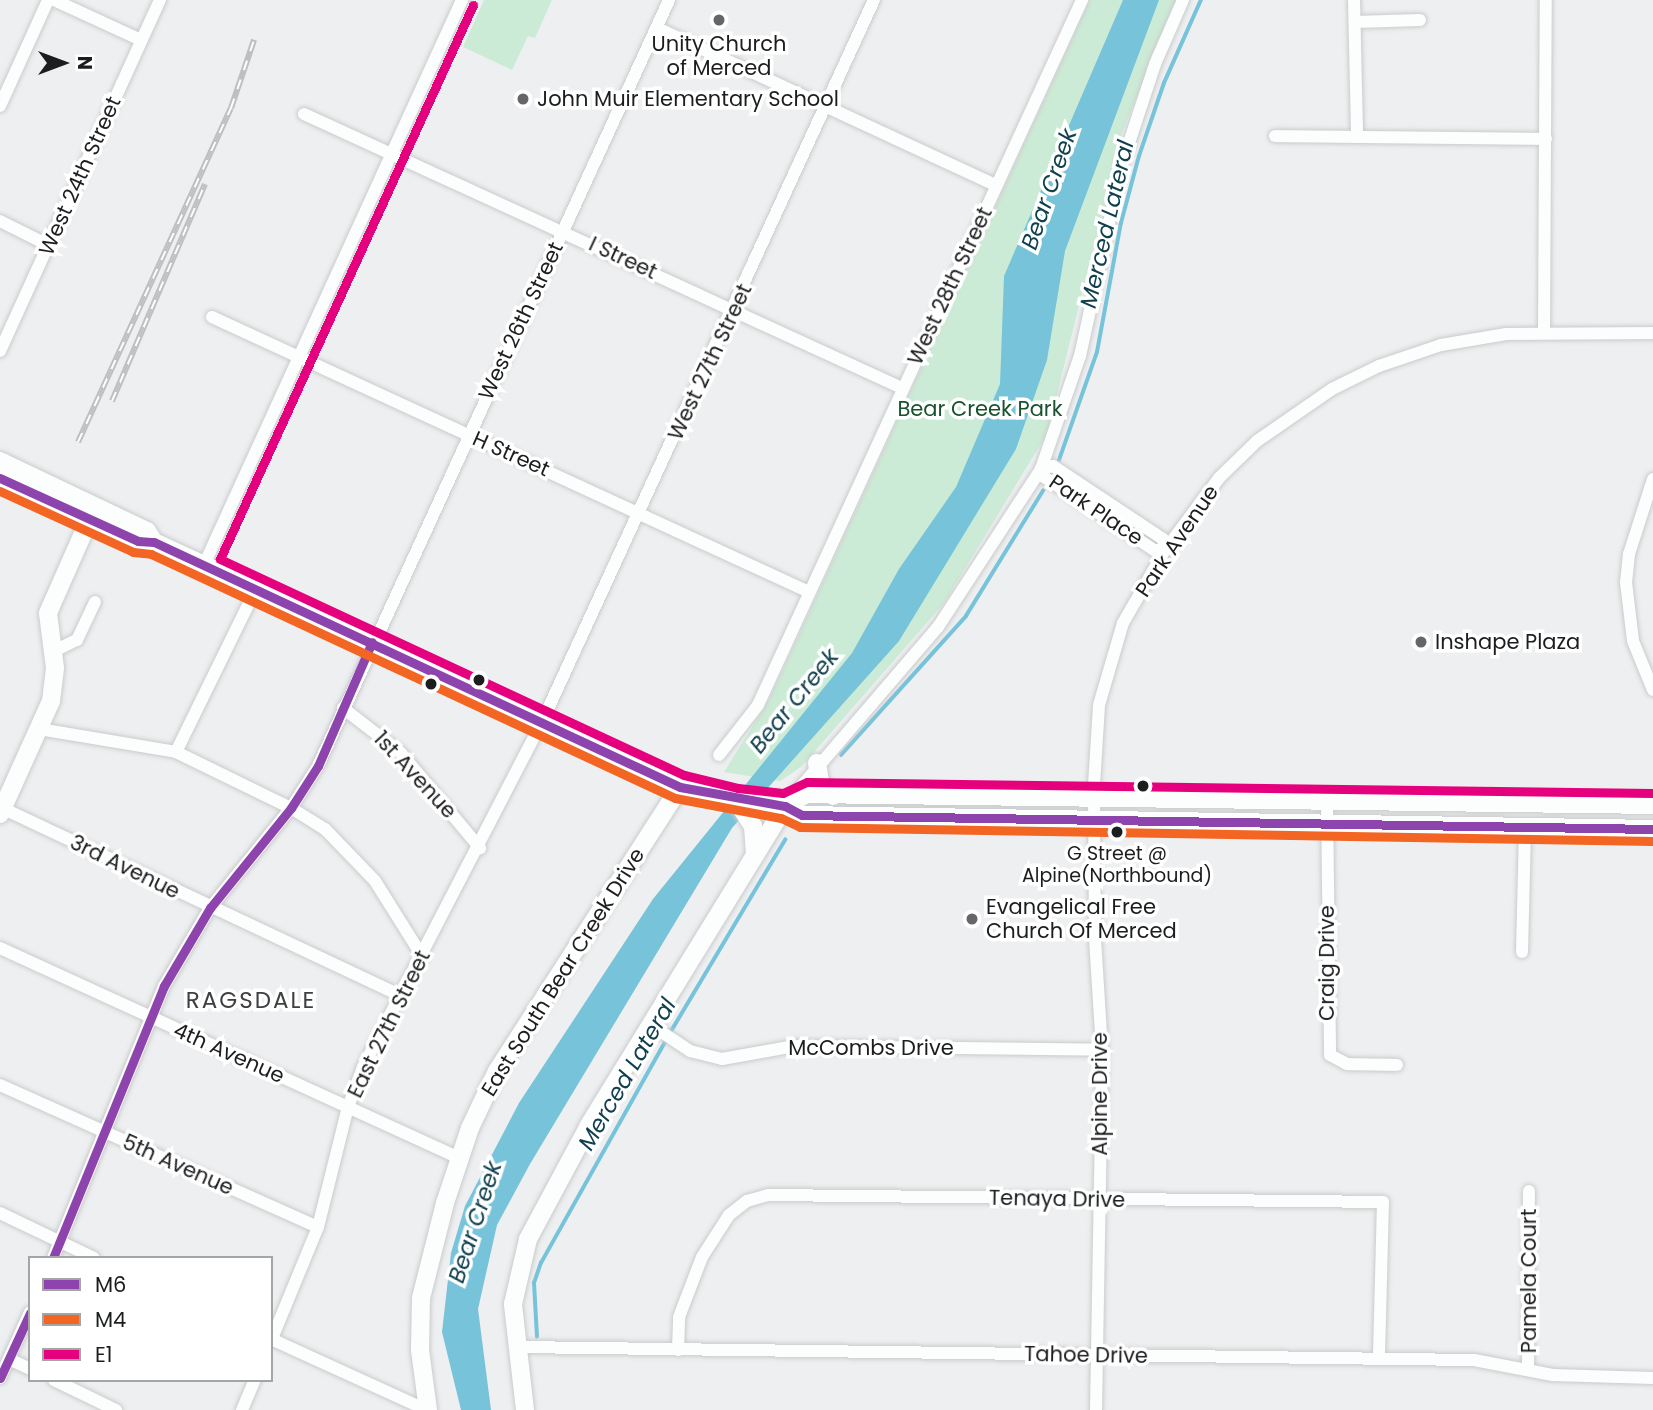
<!DOCTYPE html>
<style>
body{margin:0}
#map{position:relative;width:1653px;height:1410px;overflow:hidden;background:#eeeff1;font-family:Poppins,sans-serif}
div>[style]{position:absolute}
.green>*{inset:0;background:#ccebd6}
.water>*{inset:0;background:#76c3da}
.stream>*{height:3.5px;margin:-1.75px;padding:0 1.75px;transform-origin:1.75px;border-radius:1.75px;background:#76c3da}
.roads{filter:drop-shadow(0 0 2px #cacbcc) drop-shadow(0 0 2px #cacbcc)}
.street>*{height:12px;margin:-6px;padding:0 6px;transform-origin:6px;border-radius:6px;background:#fcfdfd}
.secondary>*{height:18px;margin:-9px;padding:0 9px;transform-origin:9px;border-radius:9px;background:#fcfdfd}
.rail>*{height:6px;margin-top:-3px;transform-origin:0;background:repeating-linear-gradient(90deg,#fff 0 10px,#bebfbf 0 20px);box-sizing:border-box;border-block:2px solid #bebfbf}
.bus-1>*{height:9px;margin:-4.5px;padding:0 4.5px;transform-origin:4.5px;border-radius:4.5px;background:#8e44ad}
.bus-2>*{height:9px;margin:-4.5px;padding:0 4.5px;transform-origin:4.5px;border-radius:4.5px;background:#f26522}
.bus-3>*{height:9px;margin:-4.5px;padding:0 4.5px;transform-origin:4.5px;border-radius:4.5px;background:#e5007d}
.dots>*{width:19px;height:19px;translate:-50% -50%;box-sizing:border-box;border:4px solid #fff;border-radius:50%}
span{translate:-50% -50%;white-space:nowrap;text-align:center;line-height:1.15;-webkit-text-stroke:7px #fff;paint-order:stroke}
.bus-label{font-size:19px;color:#1c1d1e}
.poi-label{font-size:21px;color:#1c1d1e}
.left{translate:0 -50%;text-align:left}
.street-label{font-size:21px;color:#1c1d1e}
.park-label{font-size:21px;color:#1a512e}
.water-label{font-size:23px;color:#10404e;font-style:italic}
.neighbourhood-label{font-size:23px;color:#3e4042;letter-spacing:2px}
.legend{position:absolute;left:28px;top:1256px;width:245px;height:126px;box-sizing:border-box;background:#fff;border:2px solid #a4a5a5;margin:0;padding:9px 12px;list-style:none;font-size:21px;color:#1c1d1e}
.legend li{display:flex;align-items:center;gap:14px;height:35px}
.legend b{width:35px;border:2px solid #a4a5a5}
.north{position:absolute;left:28px;top:28px;width:70px;height:70px;-webkit-text-stroke:5px #fff;paint-order:stroke;rotate:90deg;font-size:19px;font-weight:700;line-height:28px;text-align:center;color:#1c1d1e}
.north::after{content:'';display:block;margin:auto;width:24px;height:32px;background:#1c1d1e;clip-path:polygon(50% 0,100% 100%,50% 72%,0 100%)}
</style>
<div id="map">
<div class="green">
<div style="clip-path:polygon(484px 0,552px 0,535px 38px,528px 36px,512px 70px,463px 47px)"></div>
<div style="clip-path:polygon(1090px 0,1176px 0,1122px 133px,1047px 434px,944px 603px,801px 767px,780px 781px,724px 772px,770px 698px)"></div>
</div>
<div class="water">
<div style="clip-path:polygon(1123px 0,1159px 0,1065px 251px,1047px 360px,1016px 449px,899px 641px,732px 828px,530px 1164px,497px 1225px,478px 1309px,491px 1410px,461px 1410px,442px 1332px,451px 1253px,465px 1206px,519px 1103px,653px 899px,852px 653px,899px 569px,956px 487px,1000px 384px,1004px 276px)"></div>
</div>
<div class="stream">
<div style="left:1059px;top:460px;width:114px;rotate:-70.6deg"></div>
<div style="left:1097px;top:352px;width:131px;rotate:-79.5deg"></div>
<div style="left:1121px;top:223px;width:69px;rotate:-75deg"></div>
<div style="left:1139px;top:156px;width:77px;rotate:-71.1deg"></div>
<div style="left:1164px;top:83px;width:91px;rotate:-66deg"></div>
<div style="left:841px;top:755px;width:187px;rotate:-48deg"></div>
<div style="left:966px;top:616px;width:147px;rotate:-58.4deg"></div>
<div style="left:670px;top:1033px;width:225px;rotate:-59.2deg"></div>
<div style="left:537px;top:1337px;width:54px;rotate:-93.2deg"></div>
<div style="left:534px;top:1283px;width:21px;rotate:-71deg"></div>
<div style="left:541px;top:1263px;width:256px;rotate:-60.7deg"></div>
</div>
<div class="roads">
<div class="street">
<div style="left:54px;top:0;width:96px;rotate:24.7deg"></div>
<div style="left:1354px;top:0;width:137px;rotate:88.7deg"></div>
<div style="left:1355px;top:22px;width:65px;rotate:-1.8deg"></div>
<div style="left:657px;top:28px;width:374px;rotate:24.9deg"></div>
<div style="left:0;top:106px;width:116px;rotate:-65.6deg"></div>
<div style="left:304px;top:114px;width:658px;rotate:24.62deg"></div>
<div style="left:1275px;top:136px;width:271px;rotate:0.6deg"></div>
<div style="left:0;top:221px;width:54px;rotate:26.6deg"></div>
<div style="left:212px;top:317px;width:657px;rotate:24.73deg"></div>
<div style="left:1544px;top:333px;width:333px;rotate:-89.7deg"></div>
<div style="left:0;top:351px;width:386px;rotate:-65.5deg"></div>
<div style="left:1053px;top:466px;width:132px;rotate:33.6deg"></div>
<div style="left:1163px;top:539px;width:11px;rotate:80deg"></div>
<div style="left:1165px;top:550px;width:11px;rotate:180deg"></div>
<div style="left:1154px;top:550px;width:132px;rotate:-146.4deg"></div>
<div style="left:1044px;top:477px;width:9px;rotate:-111deg"></div>
<div style="left:1041px;top:469px;width:12px;rotate:-14deg"></div>
<div style="left:1653px;top:479px;width:79px;rotate:107.7deg"></div>
<div style="left:1629px;top:554px;width:28px;rotate:96deg"></div>
<div style="left:1626px;top:582px;width:59px;rotate:83.2deg"></div>
<div style="left:1633px;top:641px;width:53px;rotate:67.8deg"></div>
<div style="left:204px;top:565px;width:621px;rotate:-65.46deg"></div>
<div style="left:52px;top:652px;width:28px;rotate:-26deg"></div>
<div style="left:77px;top:640px;width:42px;rotate:-64.7deg"></div>
<div style="left:343px;top:708px;width:73px;rotate:37.8deg"></div>
<div style="left:401px;top:753px;width:124px;rotate:50.3deg"></div>
<div style="left:39px;top:729px;width:139px;rotate:9.5deg"></div>
<div style="left:176px;top:752px;width:128px;rotate:26deg"></div>
<div style="left:291px;top:808px;width:40px;rotate:32deg"></div>
<div style="left:325px;top:829px;width:72px;rotate:46.1deg"></div>
<div style="left:375px;top:881px;width:89px;rotate:57.9deg"></div>
<div style="left:176px;top:752px;width:182px;rotate:-63.9deg"></div>
<div style="left:719px;top:755px;width:63px;rotate:-52deg"></div>
<div style="left:758px;top:705px;width:776px;rotate:-65.32deg"></div>
<div style="left:1327px;top:802px;width:253px;rotate:89.3deg"></div>
<div style="left:1330px;top:1055px;width:19px;rotate:28deg"></div>
<div style="left:1347px;top:1064px;width:50px;rotate:1.1deg"></div>
<div style="left:787px;top:803px;width:232px;rotate:-49.4deg"></div>
<div style="left:938px;top:627px;width:189px;rotate:-56.9deg"></div>
<div style="left:1041px;top:469px;width:120px;rotate:-71deg"></div>
<div style="left:1080px;top:356px;width:197px;rotate:-77.7deg"></div>
<div style="left:1122px;top:164px;width:105px;rotate:-71.7deg"></div>
<div style="left:1155px;top:64px;width:70px;rotate:-66.4deg"></div>
<div style="left:2px;top:808px;width:441px;rotate:25.2deg"></div>
<div style="left:0;top:948px;width:505px;rotate:24.58deg"></div>
<div style="left:1522px;top:952px;width:125px;rotate:-88.6deg"></div>
<div style="left:651px;top:1025px;width:47px;rotate:33.7deg"></div>
<div style="left:690px;top:1051px;width:33px;rotate:14deg"></div>
<div style="left:722px;top:1059px;width:74px;rotate:-10.1deg"></div>
<div style="left:795px;top:1046px;width:307px;rotate:0.7deg"></div>
<div style="left:0;top:1085px;width:348px;rotate:24.1deg"></div>
<div style="left:0;top:1213px;width:104px;rotate:25.6deg"></div>
<div style="left:53px;top:1258px;width:294px;rotate:-67.8deg"></div>
<div style="left:164px;top:986px;width:91px;rotate:-59.5deg"></div>
<div style="left:210px;top:908px;width:129px;rotate:-51deg"></div>
<div style="left:291px;top:808px;width:50px;rotate:-57.3deg"></div>
<div style="left:318px;top:766px;width:843px;rotate:-65.38deg"></div>
<div style="left:271px;top:1339px;width:171px;rotate:24.5deg"></div>
<div style="left:271px;top:1341px;width:123px;rotate:-67.6deg"></div>
<div style="left:318px;top:1227px;width:124px;rotate:-76deg"></div>
<div style="left:348px;top:1107px;width:43px;rotate:-69.4deg"></div>
<div style="left:363px;top:1067px;width:389px;rotate:-62.6deg"></div>
<div style="left:542px;top:722px;width:795px;rotate:-65.31deg"></div>
<div style="left:517px;top:1347px;width:957px;rotate:0.78deg"></div>
<div style="left:1474px;top:1360px;width:80px;rotate:10.8deg"></div>
<div style="left:1553px;top:1375px;width:100px;rotate:1.7deg"></div>
<div style="left:678px;top:1350px;width:33px;rotate:-88deg"></div>
<div style="left:679px;top:1317px;width:64px;rotate:-69deg"></div>
<div style="left:702px;top:1257px;width:50px;rotate:-57.3deg"></div>
<div style="left:729px;top:1215px;width:23px;rotate:-38deg"></div>
<div style="left:747px;top:1201px;width:22px;rotate:-16deg"></div>
<div style="left:768px;top:1195px;width:615px;rotate:0.65deg"></div>
<div style="left:1383px;top:1202px;width:156px;rotate:91.5deg"></div>
<div style="left:9px;top:1359px;width:23px;rotate:25deg"></div>
<div style="left:1528px;top:1370px;width:179px;rotate:-89.7deg"></div>
<div style="left:0;top:1378px;width:72px;rotate:-65.6deg"></div>
<div style="left:54px;top:1380px;width:69px;rotate:25.8deg"></div>
<div style="left:242px;top:1410px;width:33px;rotate:-67deg"></div>
<div style="left:1096px;top:1410px;width:360px;rotate:-89deg"></div>
<div style="left:1102px;top:1050px;width:112px;rotate:-93.6deg"></div>
<div style="left:1095px;top:938px;width:153px;rotate:-90.4deg"></div>
<div style="left:1094px;top:785px;width:80px;rotate:-86.4deg"></div>
<div style="left:1099px;top:705px;width:85px;rotate:-73.7deg"></div>
<div style="left:1123px;top:623px;width:84px;rotate:-60.1deg"></div>
<div style="left:1165px;top:550px;width:90px;rotate:-53.1deg"></div>
<div style="left:1219px;top:478px;width:53px;rotate:-44.2deg"></div>
<div style="left:1257px;top:441px;width:91px;rotate:-34.7deg"></div>
<div style="left:1332px;top:389px;width:52px;rotate:-26.1deg"></div>
<div style="left:1379px;top:366px;width:65px;rotate:-18.7deg"></div>
<div style="left:1441px;top:345px;width:66px;rotate:-9.6deg"></div>
<div style="left:1506px;top:334px;width:147px;rotate:-0.4deg"></div>
</div>
<div class="secondary">
<div style="left:0;top:461px;width:163px;rotate:25.5deg"></div>
<div style="left:147px;top:531px;width:13px;rotate:58deg"></div>
<div style="left:0;top:478px;width:152px;rotate:24.5deg"></div>
<div style="left:138px;top:541px;width:16px;rotate:4deg"></div>
<div style="left:154px;top:542px;width:55px;rotate:24.7deg"></div>
<div style="left:204px;top:565px;width:525px;rotate:25deg"></div>
<div style="left:680px;top:787px;width:107px;rotate:10.3deg"></div>
<div style="left:785px;top:806px;width:19px;rotate:28deg"></div>
<div style="left:802px;top:815px;width:851px;rotate:0.94deg"></div>
<div style="left:817px;top:763px;width:19px;rotate:81deg"></div>
<div style="left:820px;top:782px;width:19px;rotate:47deg"></div>
<div style="left:736px;top:800px;width:31px;rotate:57deg"></div>
<div style="left:753px;top:826px;width:29px;rotate:86deg"></div>
<div style="left:785px;top:806px;width:25px;rotate:-29deg"></div>
<div style="left:807px;top:794px;width:846px;rotate:0.74deg"></div>
<div style="left:0;top:814px;width:124px;rotate:-65.7deg"></div>
<div style="left:51px;top:701px;width:33px;rotate:-83deg"></div>
<div style="left:55px;top:668px;width:55px;rotate:-97.3deg"></div>
<div style="left:48px;top:613px;width:102px;rotate:-66.2deg"></div>
<div style="left:428px;top:1410px;width:61px;rotate:-97.6deg"></div>
<div style="left:420px;top:1350px;width:52px;rotate:-88.9deg"></div>
<div style="left:421px;top:1298px;width:98px;rotate:-75.8deg"></div>
<div style="left:445px;top:1203px;width:79px;rotate:-71.6deg"></div>
<div style="left:470px;top:1128px;width:63px;rotate:-64.7deg"></div>
<div style="left:497px;top:1071px;width:338px;rotate:-57.2deg"></div>
<div style="left:525px;top:1410px;width:107px;rotate:-96.5deg"></div>
<div style="left:513px;top:1304px;width:67px;rotate:-77deg"></div>
<div style="left:528px;top:1239px;width:129px;rotate:-61.8deg"></div>
<div style="left:589px;top:1125px;width:374px;rotate:-58.4deg"></div>
</div>
</div>
<div class="rail">
<div style="left:112px;top:401px;width:236px;rotate:-66.8deg"></div>
<div style="left:78px;top:442px;width:367px;rotate:-65.4deg"></div>
<div style="left:231px;top:108px;width:72px;rotate:-71.3deg"></div>
</div>
<div class="bus-1">
<div style="left:0;top:478px;width:152px;rotate:24.5deg"></div>
<div style="left:138px;top:541px;width:16px;rotate:4deg"></div>
<div style="left:154px;top:542px;width:580px;rotate:24.98deg"></div>
<div style="left:680px;top:787px;width:107px;rotate:10.3deg"></div>
<div style="left:785px;top:806px;width:19px;rotate:28deg"></div>
<div style="left:802px;top:815px;width:851px;rotate:0.94deg"></div>
<div style="left:53px;top:1258px;width:294px;rotate:-67.8deg"></div>
<div style="left:164px;top:986px;width:91px;rotate:-59.5deg"></div>
<div style="left:210px;top:908px;width:129px;rotate:-51deg"></div>
<div style="left:291px;top:808px;width:50px;rotate:-57.3deg"></div>
<div style="left:318px;top:766px;width:135px;rotate:-66.5deg"></div>
<div style="left:0;top:1378px;width:72px;rotate:-65.2deg"></div>
</div>
<div class="bus-2">
<div style="left:0;top:491px;width:146px;rotate:24.6deg"></div>
<div style="left:133px;top:552px;width:18px;rotate:6deg"></div>
<div style="left:151px;top:554px;width:578px;rotate:24.97deg"></div>
<div style="left:675px;top:798px;width:108px;rotate:10.7deg"></div>
<div style="left:781px;top:818px;width:21px;rotate:25deg"></div>
<div style="left:800px;top:827px;width:853px;rotate:0.94deg"></div>
</div>
<div class="bus-3">
<div style="left:473px;top:5px;width:609px;rotate:114.55deg"></div>
<div style="left:220px;top:559px;width:512px;rotate:24.96deg"></div>
<div style="left:684px;top:775px;width:56px;rotate:13.5deg"></div>
<div style="left:738px;top:788px;width:45px;rotate:6.3deg"></div>
<div style="left:783px;top:793px;width:26px;rotate:-25deg"></div>
<div style="left:807px;top:782px;width:846px;rotate:0.74deg"></div>
</div>
<div class="dots">
<div style="left:719px;top:20px;background:#666668"></div>
<div style="left:523px;top:99px;background:#666668"></div>
<div style="left:1421px;top:642px;background:#666668"></div>
<div style="left:479px;top:680px;background:#1c1d1e"></div>
<div style="left:431px;top:684px;background:#1c1d1e"></div>
<div style="left:1143px;top:786px;background:#1c1d1e"></div>
<div style="left:1117px;top:832px;background:#1c1d1e"></div>
<div style="left:972px;top:919px;background:#666668"></div>
</div>
<div class="bus-label">
<span style="left:1117px;top:865px">G Street @<br>Alpine(Northbound)</span>
</div>
<div class="poi-label">
<span style="left:719px;top:56px">Unity Church<br>of Merced</span>
<span class="left" style="left:537px;top:99px">John Muir Elementary School</span>
<span class="left" style="left:1435px;top:642px">Inshape Plaza</span>
<span class="left" style="left:986px;top:919px">Evangelical Free<br>Church Of Merced</span>
</div>
<div class="street-label">
<span style="left:80px;top:176px;rotate:-66deg">West 24th Street</span>
<span style="left:623px;top:258px;rotate:25deg">I Street</span>
<span style="left:950px;top:286px;rotate:-65deg">West 28th Street</span>
<span style="left:521px;top:321px;rotate:-65deg">West 26th Street</span>
<span style="left:710px;top:362px;rotate:-65deg">West 27th Street</span>
<span style="left:511px;top:454px;rotate:24deg">H Street</span>
<span style="left:1096px;top:510px;rotate:34deg">Park Place</span>
<span style="left:1177px;top:541px;rotate:-56deg">Park Avenue</span>
<span style="left:415px;top:775px;rotate:47deg">1st Avenue</span>
<span style="left:125px;top:867px;rotate:26deg">3rd Avenue</span>
<span style="left:1327px;top:963px;rotate:-90deg">Craig Drive</span>
<span style="left:563px;top:972px;rotate:-58deg">East South Bear Creek Drive</span>
<span style="left:389px;top:1024px;rotate:-64deg">East 27th Street</span>
<span style="left:871px;top:1048px">McCombs Drive</span>
<span style="left:229px;top:1053px;rotate:24deg">4th Avenue</span>
<span style="left:1100px;top:1094px;rotate:-90deg">Alpine Drive</span>
<span style="left:178px;top:1165px;rotate:24deg">5th Avenue</span>
<span style="left:1057px;top:1199px;rotate:1deg">Tenaya Drive</span>
<span style="left:1529px;top:1281px;rotate:-90deg">Pamela Court</span>
<span style="left:1086px;top:1355px;rotate:1deg">Tahoe Drive</span>
</div>
<div class="park-label">
<span style="left:980px;top:409px">Bear Creek Park</span>
</div>
<div class="water-label">
<span style="left:1049px;top:189px;rotate:-71deg">Bear Creek</span>
<span style="left:1107px;top:224px;rotate:-77deg">Merced Lateral</span>
<span style="left:794px;top:701px;rotate:-51deg">Bear Creek</span>
<span style="left:627px;top:1074px;rotate:-60deg">Merced Lateral</span>
<span style="left:475px;top:1222px;rotate:-72deg">Bear Creek</span>
</div>
<div class="neighbourhood-label">
<span style="left:251px;top:1000px">RAGSDALE</span>
</div>
<ul class="legend">
<li><b style="height:9px;background:#8e44ad"></b>M6</li>
<li><b style="height:9px;background:#f26522"></b>M4</li>
<li><b style="height:9px;background:#e5007d"></b>E1</li>
</ul>
<div class="north">N</div>
</div>
